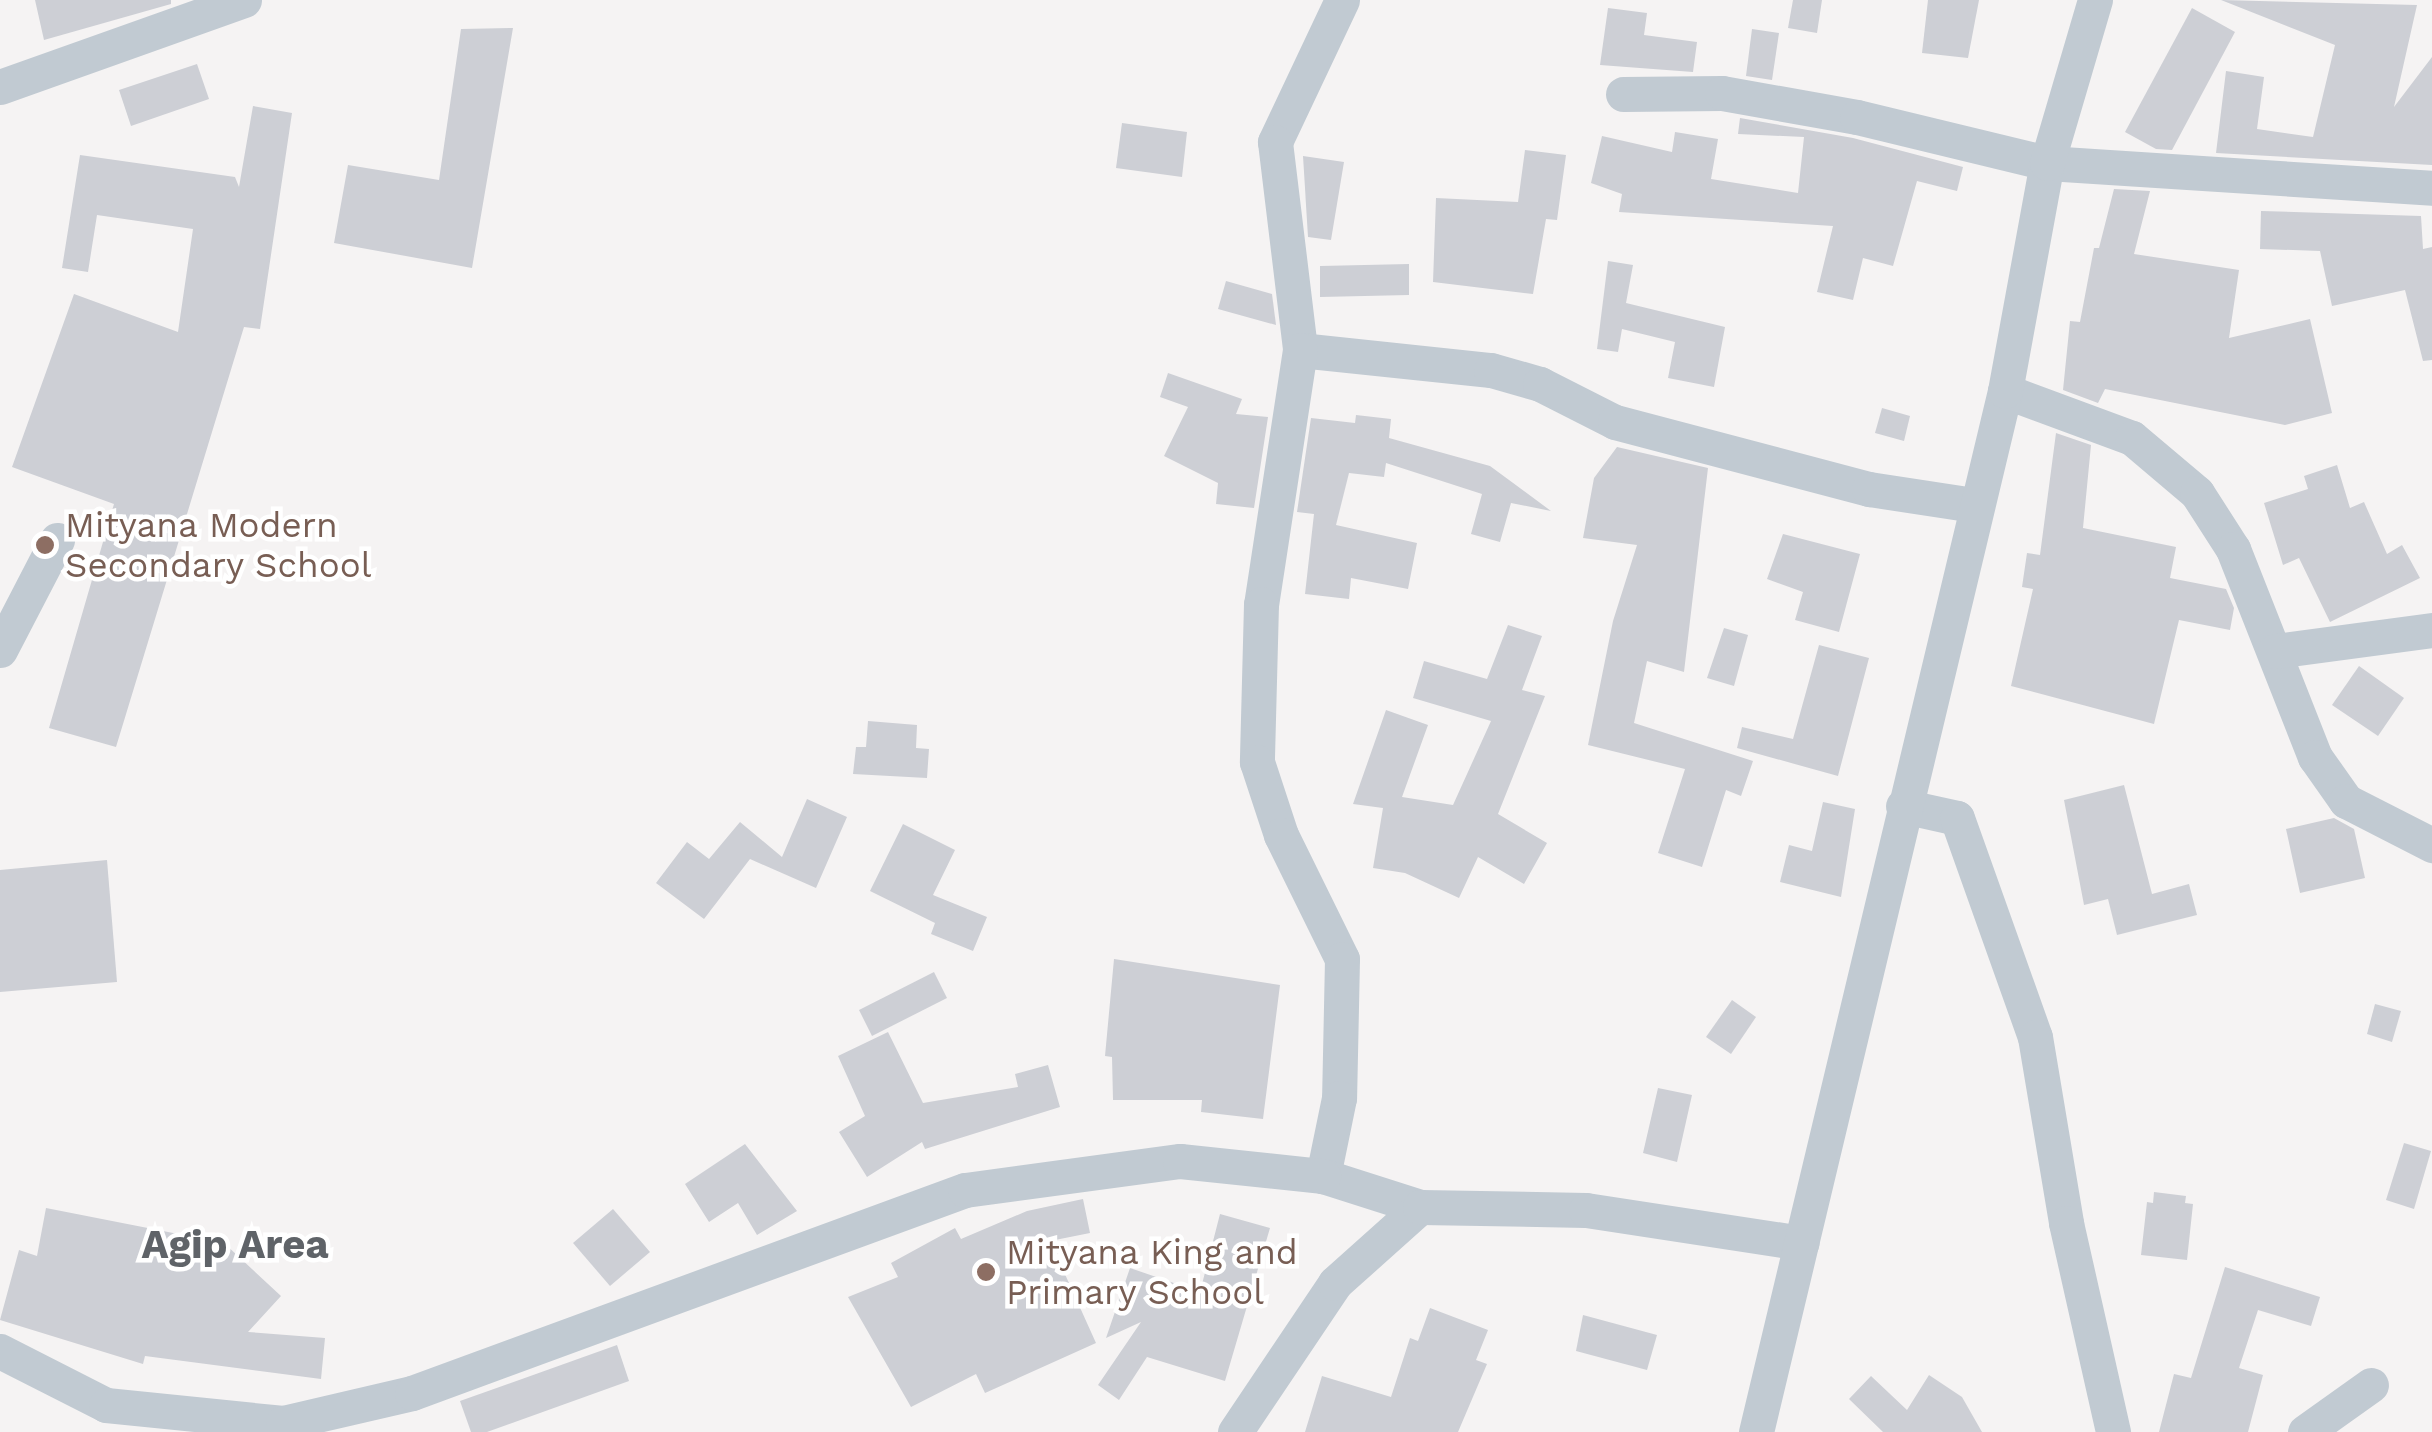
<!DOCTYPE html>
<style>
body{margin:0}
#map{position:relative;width:2432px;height:1432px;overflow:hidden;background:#f5f3f3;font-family:"Work Sans",sans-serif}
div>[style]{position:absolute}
.building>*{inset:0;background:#cdcfd5}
.minor>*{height:35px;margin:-17.5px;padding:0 17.5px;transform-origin:17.5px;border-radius:17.5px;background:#c1cad2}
.dots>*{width:28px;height:28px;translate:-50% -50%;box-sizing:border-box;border:5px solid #fff;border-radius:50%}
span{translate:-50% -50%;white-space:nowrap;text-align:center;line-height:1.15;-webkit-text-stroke:9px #fff;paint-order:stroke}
.education-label{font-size:35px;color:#785e54}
.left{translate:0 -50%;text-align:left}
.quarter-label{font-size:40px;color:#5f6368;font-weight:700}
</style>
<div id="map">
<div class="building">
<div style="clip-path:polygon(35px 0,171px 0,171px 4px,44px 40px)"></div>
<div style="clip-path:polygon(1793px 0,1822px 0,1817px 33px,1788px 28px)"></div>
<div style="clip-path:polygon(1928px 0,1979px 0,1968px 58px,1922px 53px)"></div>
<div style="clip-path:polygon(2221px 0,2417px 5px,2394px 107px,2432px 57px,2432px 165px,2216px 153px,2226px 71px,2264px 77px,2257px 129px,2313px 137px,2335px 45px)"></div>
<div style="clip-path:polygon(1608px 8px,1647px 13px,1644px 35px,1697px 42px,1693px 72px,1600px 65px)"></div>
<div style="clip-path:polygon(2192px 8px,2235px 32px,2172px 150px,2156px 149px,2125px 132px)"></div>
<div style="clip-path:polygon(513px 28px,472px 268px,334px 243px,348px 165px,439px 180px,461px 29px)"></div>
<div style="clip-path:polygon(1752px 29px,1779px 33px,1772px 80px,1746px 76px)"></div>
<div style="clip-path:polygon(197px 64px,209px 99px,131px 126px,119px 90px)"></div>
<div style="clip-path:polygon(253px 106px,292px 113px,260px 329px,244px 327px,116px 747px,49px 728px,114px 504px,12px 467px,74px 294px,178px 332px,193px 229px,97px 215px,88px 272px,62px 268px,80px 155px,235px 177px,239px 187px)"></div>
<div style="clip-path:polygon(1740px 118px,1853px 138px,1963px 167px,1957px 191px,1917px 181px,1893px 266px,1863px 258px,1853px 300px,1817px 292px,1833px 226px,1619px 212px,1622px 194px,1591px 183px,1602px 136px,1672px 152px,1675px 132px,1718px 139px,1711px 179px,1798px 193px,1804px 137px,1738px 134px)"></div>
<div style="clip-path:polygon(1122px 123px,1187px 132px,1182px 177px,1116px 168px)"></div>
<div style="clip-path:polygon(1525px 150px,1566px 155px,1557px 220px,1546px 219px,1533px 294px,1433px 282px,1436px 198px,1518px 202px)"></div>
<div style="clip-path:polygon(1303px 156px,1344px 162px,1331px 240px,1308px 237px)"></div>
<div style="clip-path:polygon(2114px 189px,2150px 191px,2134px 254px,2239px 270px,2229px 338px,2310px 319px,2332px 413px,2285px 425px,2105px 389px,2098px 403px,2063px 390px,2070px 321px,2080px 322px,2094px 248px,2099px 248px)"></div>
<div style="clip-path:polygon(2261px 211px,2421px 216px,2423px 249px,2432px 247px,2432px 360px,2423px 361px,2405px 290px,2332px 306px,2320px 251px,2260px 249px)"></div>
<div style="clip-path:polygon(1608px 261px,1633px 265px,1626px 303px,1725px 327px,1714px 387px,1668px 378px,1675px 342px,1622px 329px,1618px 352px,1597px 349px)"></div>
<div style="clip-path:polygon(1409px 264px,1409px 295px,1320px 297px,1320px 266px)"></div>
<div style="clip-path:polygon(1226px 281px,1272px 294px,1276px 325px,1218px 309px)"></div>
<div style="clip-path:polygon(1168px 373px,1242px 399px,1236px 414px,1268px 417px,1254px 508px,1216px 504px,1218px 483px,1164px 456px,1188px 407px,1160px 397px)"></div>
<div style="clip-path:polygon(1882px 408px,1910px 416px,1904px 441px,1875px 433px)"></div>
<div style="clip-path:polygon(1356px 415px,1391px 419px,1389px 438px,1490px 466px,1551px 511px,1511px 503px,1500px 542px,1471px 534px,1482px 494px,1386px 463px,1384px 477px,1349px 473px,1336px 525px,1417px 543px,1408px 589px,1351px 578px,1349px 599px,1305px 594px,1314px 514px,1297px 512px,1311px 418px,1355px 423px)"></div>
<div style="clip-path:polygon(2056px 433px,2091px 445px,2083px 528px,2176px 547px,2170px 578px,2226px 589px,2234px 608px,2230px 630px,2179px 620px,2154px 724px,2011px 686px,2033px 589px,2022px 587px,2027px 553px,2040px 555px)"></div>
<div style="clip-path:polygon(1617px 447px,1708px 468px,1684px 672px,1647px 661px,1634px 723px,1753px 761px,1741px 796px,1726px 790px,1702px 867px,1658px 853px,1685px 769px,1588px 745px,1613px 621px,1637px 545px,1583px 538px,1594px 478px)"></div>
<div style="clip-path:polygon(2337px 465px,2350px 508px,2364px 502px,2387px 554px,2402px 545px,2420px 578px,2330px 622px,2299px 558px,2283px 565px,2264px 503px,2308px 489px,2304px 476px)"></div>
<div style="clip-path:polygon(1783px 534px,1860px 554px,1839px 632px,1795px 620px,1803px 592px,1767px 579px)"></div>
<div style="clip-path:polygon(1508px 625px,1542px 636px,1522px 690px,1545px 696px,1498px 814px,1547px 843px,1524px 884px,1478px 857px,1459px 898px,1405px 873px,1373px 868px,1383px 808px,1353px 804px,1386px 710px,1428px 725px,1402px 797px,1453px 805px,1491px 721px,1413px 698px,1424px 661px,1487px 679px)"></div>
<div style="clip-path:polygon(1724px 628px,1748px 635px,1734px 686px,1707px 678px)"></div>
<div style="clip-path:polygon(1819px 645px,1869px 658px,1838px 776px,1737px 748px,1742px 727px,1793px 739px)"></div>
<div style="clip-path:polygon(2359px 666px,2404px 698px,2378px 736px,2332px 705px)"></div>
<div style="clip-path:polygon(868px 721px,917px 725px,916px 748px,929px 749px,927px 778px,853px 774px,856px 747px,866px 747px)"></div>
<div style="clip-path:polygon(2124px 785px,2152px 894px,2189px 884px,2197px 915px,2117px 935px,2108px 899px,2084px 905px,2064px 800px)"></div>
<div style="clip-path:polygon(807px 799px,847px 817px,816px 888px,750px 859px,704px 919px,656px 883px,687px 842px,709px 859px,740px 822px,782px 857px)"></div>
<div style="clip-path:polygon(1823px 802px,1855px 809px,1841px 897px,1780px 882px,1789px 845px,1812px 851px)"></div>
<div style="clip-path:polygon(2334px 818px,2354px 829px,2365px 878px,2300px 893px,2286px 829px)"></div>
<div style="clip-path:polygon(903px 824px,955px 850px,933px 895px,987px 917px,973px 951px,931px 934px,935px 923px,870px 891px)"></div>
<div style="clip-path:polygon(107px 860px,117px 982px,0 992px,0 870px)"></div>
<div style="clip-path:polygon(1114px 959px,1280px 985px,1263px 1119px,1201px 1112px,1202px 1100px,1113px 1100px,1112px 1057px,1105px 1056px)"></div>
<div style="clip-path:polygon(934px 972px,947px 998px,872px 1036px,859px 1010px)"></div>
<div style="clip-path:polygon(1732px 1000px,1756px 1017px,1731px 1054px,1706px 1037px)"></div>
<div style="clip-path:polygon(2375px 1004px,2401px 1011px,2392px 1042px,2367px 1034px)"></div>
<div style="clip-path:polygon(888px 1032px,923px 1103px,1018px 1087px,1015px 1074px,1048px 1065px,1060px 1107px,925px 1149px,922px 1142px,867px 1177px,839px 1132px,865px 1116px,838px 1056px)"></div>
<div style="clip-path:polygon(1658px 1088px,1692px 1095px,1677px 1162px,1643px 1153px)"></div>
<div style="clip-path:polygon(2404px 1143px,2431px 1151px,2414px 1209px,2386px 1200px)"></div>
<div style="clip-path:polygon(745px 1144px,797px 1211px,757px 1235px,738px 1203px,709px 1222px,685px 1184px)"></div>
<div style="clip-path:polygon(2154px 1192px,2186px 1196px,2185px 1203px,2193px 1204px,2187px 1260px,2141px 1255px,2147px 1202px,2153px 1203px)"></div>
<div style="clip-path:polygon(1083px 1199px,1090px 1233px,1050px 1241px,1096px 1343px,985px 1393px,976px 1374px,911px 1407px,848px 1297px,898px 1277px,891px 1263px,955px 1228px,961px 1239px,1027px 1211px)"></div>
<div style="clip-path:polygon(46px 1208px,224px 1243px,281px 1296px,248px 1332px,325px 1338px,321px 1379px,145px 1356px,143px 1364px,0 1320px,19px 1250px,37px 1256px)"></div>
<div style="clip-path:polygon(613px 1209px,650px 1252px,610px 1286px,573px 1243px)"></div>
<div style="clip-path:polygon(1220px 1214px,1270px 1228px,1225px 1381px,1147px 1357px,1119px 1400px,1098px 1385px,1141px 1322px,1106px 1338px,1130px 1268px,1200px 1292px)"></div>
<div style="clip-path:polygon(2225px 1267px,2320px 1297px,2311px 1326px,2258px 1310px,2239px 1368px,2263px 1375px,2248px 1432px,2159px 1432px,2174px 1374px,2191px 1378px)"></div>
<div style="clip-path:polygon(1430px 1308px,1488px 1330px,1476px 1360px,1487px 1364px,1458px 1432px,1305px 1432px,1322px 1376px,1391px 1397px,1410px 1338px,1418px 1341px)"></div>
<div style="clip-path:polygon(1583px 1315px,1657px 1335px,1647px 1370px,1576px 1351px)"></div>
<div style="clip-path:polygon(617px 1345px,629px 1381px,487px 1432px,471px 1432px,460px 1401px)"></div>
<div style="clip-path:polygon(1929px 1375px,1962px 1397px,1982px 1432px,1883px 1432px,1849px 1399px,1871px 1376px,1907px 1410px)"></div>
</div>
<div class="minor">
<div style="left:1342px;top:0;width:157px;rotate:115.3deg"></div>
<div style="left:1275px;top:142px;width:209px;rotate:83.1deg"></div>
<div style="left:1300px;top:350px;width:192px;rotate:6deg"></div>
<div style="left:1491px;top:370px;width:51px;rotate:15.9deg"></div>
<div style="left:1540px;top:384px;width:84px;rotate:26.9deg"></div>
<div style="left:1615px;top:422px;width:263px;rotate:14.8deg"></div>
<div style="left:1869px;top:489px;width:106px;rotate:8.7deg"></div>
<div style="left:0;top:87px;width:259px;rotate:-19.6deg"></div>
<div style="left:1623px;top:94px;width:99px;rotate:-0.6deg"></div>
<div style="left:1722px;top:93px;width:137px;rotate:10.1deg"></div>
<div style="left:1857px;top:117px;width:195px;rotate:13.6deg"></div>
<div style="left:2047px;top:163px;width:386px;rotate:3.7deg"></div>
<div style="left:1300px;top:350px;width:257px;rotate:98.7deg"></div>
<div style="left:1261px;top:604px;width:158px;rotate:91.5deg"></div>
<div style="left:1257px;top:762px;width:77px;rotate:71.8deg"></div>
<div style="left:1281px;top:835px;width:138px;rotate:63.8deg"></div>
<div style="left:1342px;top:959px;width:139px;rotate:91.2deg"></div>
<div style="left:1339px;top:1098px;width:80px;rotate:101.6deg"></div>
<div style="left:1323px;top:1176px;width:102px;rotate:17.7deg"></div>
<div style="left:2005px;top:391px;width:135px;rotate:20.3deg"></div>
<div style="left:2132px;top:438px;width:85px;rotate:40.2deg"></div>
<div style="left:2197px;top:493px;width:67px;rotate:57.3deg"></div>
<div style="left:2233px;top:549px;width:224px;rotate:68.5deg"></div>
<div style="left:2315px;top:757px;width:54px;rotate:54.8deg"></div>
<div style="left:2346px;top:801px;width:97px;rotate:27.1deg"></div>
<div style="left:0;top:650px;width:124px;rotate:-62.6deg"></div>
<div style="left:2275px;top:651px;width:158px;rotate:-7.6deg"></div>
<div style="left:1903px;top:806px;width:55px;rotate:12.5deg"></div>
<div style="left:1957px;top:818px;width:232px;rotate:70.4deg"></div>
<div style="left:2035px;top:1037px;width:189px;rotate:80.5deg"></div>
<div style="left:2066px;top:1223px;width:214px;rotate:77.3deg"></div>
<div style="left:0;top:1351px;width:119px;rotate:27deg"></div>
<div style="left:106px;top:1405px;width:178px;rotate:5.8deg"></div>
<div style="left:283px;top:1423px;width:132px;rotate:-13.1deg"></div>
<div style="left:412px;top:1393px;width:589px;rotate:-20.16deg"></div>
<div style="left:965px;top:1190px;width:217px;rotate:-7.7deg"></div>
<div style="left:1180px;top:1161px;width:144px;rotate:6deg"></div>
<div style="left:1235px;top:1432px;width:179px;rotate:-56.1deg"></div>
<div style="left:1335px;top:1283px;width:114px;rotate:-41.8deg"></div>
<div style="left:1420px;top:1207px;width:166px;rotate:1deg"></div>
<div style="left:1586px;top:1210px;width:218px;rotate:8.7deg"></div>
<div style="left:1756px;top:1432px;width:1070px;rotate:-76.55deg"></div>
<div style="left:2005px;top:391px;width:232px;rotate:-79.6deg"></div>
<div style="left:2047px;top:163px;width:170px;rotate:-73.6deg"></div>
<div style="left:2305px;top:1432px;width:81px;rotate:-35.5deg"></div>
</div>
<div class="dots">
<div style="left:45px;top:545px;background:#8d6e63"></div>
<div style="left:986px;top:1272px;background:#8d6e63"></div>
</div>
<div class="education-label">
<span class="left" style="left:65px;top:545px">Mityana Modern<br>Secondary School</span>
<span class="left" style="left:1006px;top:1272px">Mityana King and<br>Primary School</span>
</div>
<div class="quarter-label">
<span style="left:235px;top:1245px">Agip Area</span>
</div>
</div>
